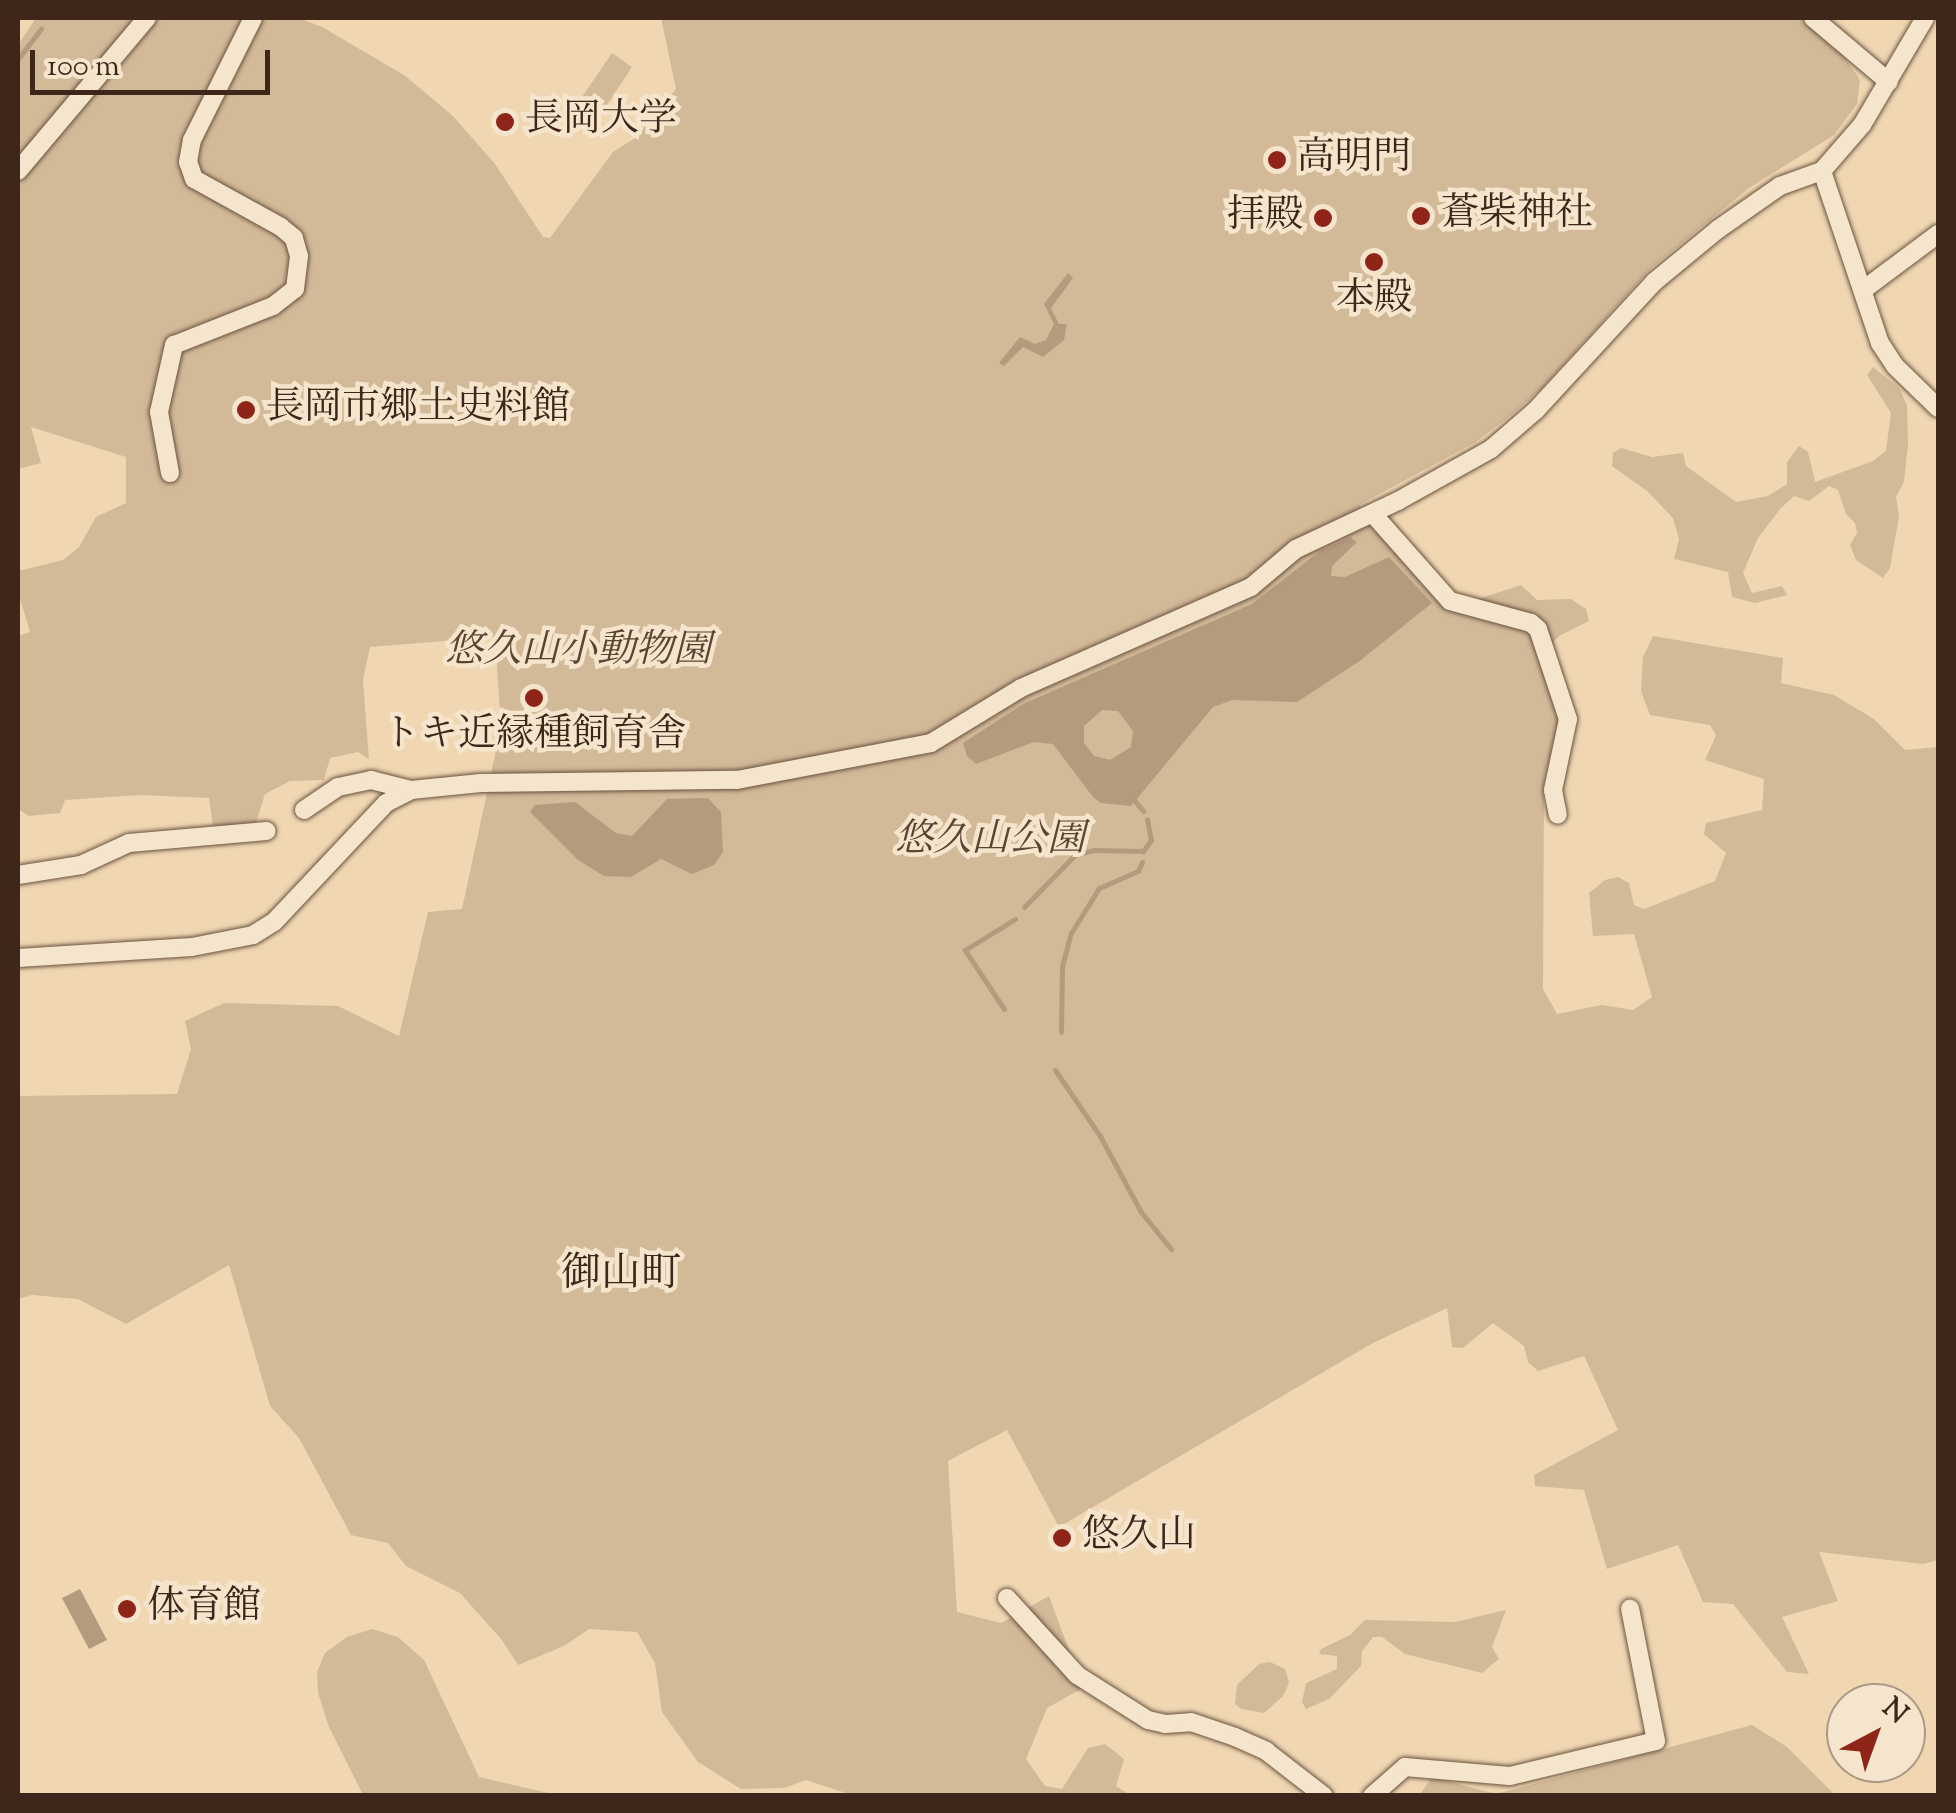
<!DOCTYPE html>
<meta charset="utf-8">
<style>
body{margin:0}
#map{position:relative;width:1956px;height:1813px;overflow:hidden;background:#f0d7b2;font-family:"Sorts Mill Goudy","Noto Serif JP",serif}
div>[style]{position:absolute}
.green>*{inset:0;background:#d2b998}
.water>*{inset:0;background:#b39b7e}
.stream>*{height:5px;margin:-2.5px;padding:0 2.5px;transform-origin:2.5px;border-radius:2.5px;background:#b39b7e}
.roads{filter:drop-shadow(0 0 2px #6a5340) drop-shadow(0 0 2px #6a5340)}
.street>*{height:18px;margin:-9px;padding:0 9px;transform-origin:9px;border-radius:9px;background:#f5e5cd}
.dots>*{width:28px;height:28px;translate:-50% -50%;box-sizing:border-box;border:5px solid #f5e5cd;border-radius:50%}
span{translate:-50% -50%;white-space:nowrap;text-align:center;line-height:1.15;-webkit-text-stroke:9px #f5e5cd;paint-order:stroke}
.poi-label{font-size:38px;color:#3e271a}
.left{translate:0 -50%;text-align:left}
.right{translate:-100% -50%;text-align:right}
.park-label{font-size:38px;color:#5c4433;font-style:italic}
.neighbourhood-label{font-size:40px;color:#3e271a}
.frame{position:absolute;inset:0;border:20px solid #3e271a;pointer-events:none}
.north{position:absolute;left:1826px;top:1683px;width:100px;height:100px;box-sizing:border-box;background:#f5e5cd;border:2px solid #ac9985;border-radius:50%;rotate:41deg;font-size:28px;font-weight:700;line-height:40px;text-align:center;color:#3e271a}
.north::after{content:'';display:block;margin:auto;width:35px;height:45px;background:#8f2418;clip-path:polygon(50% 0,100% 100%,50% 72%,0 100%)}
.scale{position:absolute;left:30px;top:50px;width:240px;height:45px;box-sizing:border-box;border:5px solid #3e271a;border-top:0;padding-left:12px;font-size:30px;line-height:35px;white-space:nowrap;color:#3e271a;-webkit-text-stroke:8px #f5e5cd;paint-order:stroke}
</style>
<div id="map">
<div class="green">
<div style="clip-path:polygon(36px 18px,299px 18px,322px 27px,404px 75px,453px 116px,495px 164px,543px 237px,550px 238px,613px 152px,635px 138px,676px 89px,661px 18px,1804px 18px,1837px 46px,1860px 80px,1857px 104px,1834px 135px,1749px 188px,1650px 269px,1543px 387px,1511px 415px,1476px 442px,1359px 505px,1432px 591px,1457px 606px,1521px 585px,1537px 600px,1571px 599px,1586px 609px,1589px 621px,1559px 636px,1542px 654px,1560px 718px,1544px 783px,1543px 989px,1557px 1014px,1602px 1005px,1633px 1010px,1652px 997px,1634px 934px,1593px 936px,1589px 893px,1605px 880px,1618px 877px,1629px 883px,1634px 905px,1644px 909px,1715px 881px,1726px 853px,1704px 834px,1706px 823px,1762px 810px,1764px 779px,1705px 760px,1716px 735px,1710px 725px,1650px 715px,1641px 691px,1643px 657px,1653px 636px,1783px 658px,1781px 683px,1834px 695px,1874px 719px,1905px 750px,1938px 747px,1938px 1560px,1923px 1564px,1819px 1552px,1838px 1601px,1782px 1617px,1809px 1674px,1787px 1672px,1733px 1604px,1703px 1602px,1678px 1545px,1607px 1569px,1584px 1490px,1535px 1486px,1534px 1475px,1618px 1430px,1584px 1356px,1538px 1371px,1528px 1362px,1524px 1346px,1493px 1323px,1463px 1348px,1452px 1347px,1447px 1308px,1373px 1343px,1059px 1527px,1007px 1430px,948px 1461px,957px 1612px,1001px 1623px,1049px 1596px,1083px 1688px,1047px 1708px,1026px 1759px,1045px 1786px,1062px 1789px,1088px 1748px,1105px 1744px,1124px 1759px,1116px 1786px,1130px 1795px,855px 1796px,806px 1780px,784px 1788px,741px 1789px,698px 1762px,662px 1712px,655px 1663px,637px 1632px,589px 1629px,564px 1646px,518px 1665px,502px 1640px,460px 1593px,406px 1566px,388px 1543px,351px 1535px,299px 1438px,270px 1406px,229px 1265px,126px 1324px,78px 1299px,32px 1295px,18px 1299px,18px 1096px,177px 1094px,191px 1049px,185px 1021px,224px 1003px,338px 1006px,399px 1036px,428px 912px,462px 909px,501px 727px,495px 637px,370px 647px,363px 680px,369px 759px,358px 752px,330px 758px,324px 780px,290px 781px,265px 794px,255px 826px,213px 827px,209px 798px,141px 795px,65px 800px,60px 813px,29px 816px,18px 809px,18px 636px,30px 632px,18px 592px,18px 571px,63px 560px,79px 547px,96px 517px,126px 503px,126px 457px,31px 427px,41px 463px,18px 469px,18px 45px)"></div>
<div style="clip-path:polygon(612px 53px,632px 67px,601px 114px,580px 100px)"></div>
<div style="clip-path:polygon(1873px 367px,1899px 388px,1907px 405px,1908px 444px,1904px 482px,1896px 497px,1899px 516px,1890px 568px,1883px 578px,1856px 560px,1850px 545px,1857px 533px,1855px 523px,1846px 514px,1838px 490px,1829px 486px,1809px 501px,1794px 496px,1781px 508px,1758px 538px,1743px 573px,1752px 593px,1782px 586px,1787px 595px,1755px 603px,1732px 597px,1728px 572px,1674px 559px,1679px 539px,1673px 518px,1647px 491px,1612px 466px,1613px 453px,1621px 448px,1652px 457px,1683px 453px,1686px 466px,1736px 502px,1768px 496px,1787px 484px,1787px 462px,1799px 446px,1808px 452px,1815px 482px,1873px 461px,1886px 451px,1891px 413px,1867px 375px)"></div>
<div style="clip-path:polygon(1506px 1610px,1492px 1647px,1499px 1659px,1482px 1673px,1405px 1654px,1382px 1637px,1373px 1637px,1362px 1651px,1361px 1666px,1329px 1699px,1306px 1709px,1302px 1702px,1306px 1683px,1337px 1669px,1337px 1656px,1319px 1654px,1321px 1649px,1350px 1635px,1365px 1620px,1455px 1622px)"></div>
<div style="clip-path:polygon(372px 1629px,398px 1637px,424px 1660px,479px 1777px,557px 1795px,363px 1795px,329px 1727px,318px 1693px,317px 1672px,325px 1653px,347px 1637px)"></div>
<div style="clip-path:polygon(1270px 1662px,1285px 1669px,1289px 1683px,1283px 1696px,1264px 1713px,1241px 1709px,1235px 1704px,1237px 1685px,1259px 1664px)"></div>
<div style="clip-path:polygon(1752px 1725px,1787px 1747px,1835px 1795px,1419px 1796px,1432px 1777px,1496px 1794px)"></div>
</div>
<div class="water">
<div style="clip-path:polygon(1068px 273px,1073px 278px,1051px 308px,1059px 324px,1067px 324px,1064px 340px,1043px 357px,1023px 347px,1004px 366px,999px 363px,1020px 337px,1035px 344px,1046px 340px,1054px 324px,1044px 304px)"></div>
<div style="clip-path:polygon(evenodd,1350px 537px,1357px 542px,1332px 566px,1331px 576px,1345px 577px,1389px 557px,1432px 603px,1361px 660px,1297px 702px,1232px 700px,1213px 707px,1131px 806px,1101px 803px,1093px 797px,1053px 744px,1034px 742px,976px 764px,967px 756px,963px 743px,1023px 704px,1252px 604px,1320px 551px,1350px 537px,1102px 710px,1118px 711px,1133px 731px,1131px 747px,1110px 760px,1094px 756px,1084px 743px,1084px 726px,1102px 710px)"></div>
<div style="clip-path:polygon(708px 798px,721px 812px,723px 852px,714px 865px,692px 874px,661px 859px,631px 877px,604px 876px,578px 860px,530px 812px,535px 805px,575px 802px,616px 833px,632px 836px,667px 799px)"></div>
<div style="clip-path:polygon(80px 1589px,107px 1640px,89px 1649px,62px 1598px)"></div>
</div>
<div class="stream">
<div style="left:18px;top:59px;width:38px;rotate:-53deg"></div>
<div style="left:1135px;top:801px;width:13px;rotate:51deg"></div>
<div style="left:1024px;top:907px;width:73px;rotate:-45.6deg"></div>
<div style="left:1075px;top:855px;width:20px;rotate:-15deg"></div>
<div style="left:1094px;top:850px;width:49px;rotate:1.2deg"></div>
<div style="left:1143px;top:851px;width:14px;rotate:-54deg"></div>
<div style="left:1151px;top:840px;width:21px;rotate:-101deg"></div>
<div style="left:1004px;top:1009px;width:71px;rotate:-123.5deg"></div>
<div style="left:965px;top:950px;width:59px;rotate:-31.8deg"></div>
<div style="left:1061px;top:1032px;width:66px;rotate:-89.1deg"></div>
<div style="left:1062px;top:966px;width:34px;rotate:-75deg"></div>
<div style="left:1071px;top:933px;width:53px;rotate:-58.1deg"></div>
<div style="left:1099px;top:888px;width:43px;rotate:-23.6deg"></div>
<div style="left:1138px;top:871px;width:10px;rotate:-66deg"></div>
<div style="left:1055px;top:1070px;width:80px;rotate:55.7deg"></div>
<div style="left:1100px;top:1136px;width:86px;rotate:61.7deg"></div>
<div style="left:1141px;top:1212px;width:48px;rotate:51deg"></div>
</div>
<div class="roads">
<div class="street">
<div style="left:1813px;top:18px;width:99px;rotate:40.1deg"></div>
<div style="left:18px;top:171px;width:200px;rotate:-49.9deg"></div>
<div style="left:1822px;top:171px;width:182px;rotate:71.4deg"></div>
<div style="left:1880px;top:343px;width:27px;rotate:57deg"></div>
<div style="left:1895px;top:366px;width:60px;rotate:44.3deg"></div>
<div style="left:1863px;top:290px;width:94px;rotate:-36.7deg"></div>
<div style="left:170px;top:473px;width:62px;rotate:-100.2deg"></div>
<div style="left:159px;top:412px;width:69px;rotate:-77.4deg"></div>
<div style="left:174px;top:345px;width:106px;rotate:-21.5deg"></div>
<div style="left:273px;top:306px;width:28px;rotate:-38deg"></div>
<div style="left:295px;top:289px;width:33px;rotate:-83deg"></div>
<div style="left:299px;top:256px;width:19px;rotate:-106deg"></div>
<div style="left:294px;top:238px;width:17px;rotate:-140deg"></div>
<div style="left:281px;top:227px;width:99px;rotate:-151.1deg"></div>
<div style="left:194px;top:179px;width:18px;rotate:-109deg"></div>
<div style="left:188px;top:162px;width:22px;rotate:-80deg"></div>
<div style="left:192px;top:140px;width:136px;rotate:-63.4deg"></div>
<div style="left:1373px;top:514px;width:116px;rotate:48.5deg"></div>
<div style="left:1450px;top:601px;width:84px;rotate:15.2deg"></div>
<div style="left:1531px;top:623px;width:9px;rotate:41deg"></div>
<div style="left:1538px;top:629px;width:95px;rotate:71.6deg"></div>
<div style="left:1568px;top:719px;width:73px;rotate:101.9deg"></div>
<div style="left:1553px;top:790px;width:25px;rotate:79deg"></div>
<div style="left:304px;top:810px;width:41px;rotate:-34.1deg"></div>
<div style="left:338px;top:787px;width:34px;rotate:-12deg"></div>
<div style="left:371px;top:780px;width:41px;rotate:14deg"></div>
<div style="left:18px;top:875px;width:64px;rotate:-9deg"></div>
<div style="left:81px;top:865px;width:53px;rotate:-24.6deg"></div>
<div style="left:129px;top:843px;width:138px;rotate:-5deg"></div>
<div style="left:18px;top:958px;width:174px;rotate:-3.6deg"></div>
<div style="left:192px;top:947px;width:62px;rotate:-11.1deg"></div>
<div style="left:253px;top:935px;width:25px;rotate:-32deg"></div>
<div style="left:274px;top:922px;width:163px;rotate:-46.7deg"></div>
<div style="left:386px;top:803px;width:28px;rotate:-27deg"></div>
<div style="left:411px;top:790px;width:70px;rotate:-5.7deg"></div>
<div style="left:481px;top:783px;width:256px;rotate:-0.7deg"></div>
<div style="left:737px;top:780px;width:197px;rotate:-10.8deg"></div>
<div style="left:931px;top:743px;width:105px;rotate:-31.4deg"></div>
<div style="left:1021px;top:688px;width:251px;rotate:-23.7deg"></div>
<div style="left:1251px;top:587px;width:59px;rotate:-40.2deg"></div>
<div style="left:1296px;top:549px;width:113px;rotate:-25.2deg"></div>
<div style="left:1398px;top:501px;width:107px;rotate:-29.2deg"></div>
<div style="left:1491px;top:449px;width:60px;rotate:-40.9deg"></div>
<div style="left:1536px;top:410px;width:174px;rotate:-47.3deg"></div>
<div style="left:1654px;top:282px;width:82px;rotate:-39.5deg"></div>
<div style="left:1717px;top:230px;width:77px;rotate:-34.9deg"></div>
<div style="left:1780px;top:186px;width:45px;rotate:-19.7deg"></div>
<div style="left:1822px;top:171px;width:61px;rotate:-49deg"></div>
<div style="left:1862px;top:125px;width:124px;rotate:-59.5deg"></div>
<div style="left:1007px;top:1598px;width:104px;rotate:47.7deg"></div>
<div style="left:1077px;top:1675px;width:84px;rotate:32.4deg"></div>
<div style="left:1148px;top:1720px;width:17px;rotate:13deg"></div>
<div style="left:1165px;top:1724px;width:26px;rotate:-4deg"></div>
<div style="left:1191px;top:1722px;width:46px;rotate:18.8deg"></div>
<div style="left:1235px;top:1737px;width:34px;rotate:24deg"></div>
<div style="left:1266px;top:1751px;width:73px;rotate:37.8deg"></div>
<div style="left:1372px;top:1796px;width:44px;rotate:-41.3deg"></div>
<div style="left:1405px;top:1767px;width:105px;rotate:4.9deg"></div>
<div style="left:1510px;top:1776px;width:150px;rotate:-13.5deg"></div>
<div style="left:1656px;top:1741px;width:135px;rotate:-101.1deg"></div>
</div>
</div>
<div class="dots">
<div style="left:505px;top:122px;background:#8f2418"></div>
<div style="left:1277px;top:160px;background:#8f2418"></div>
<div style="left:1421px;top:216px;background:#8f2418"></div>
<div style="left:1323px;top:218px;background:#8f2418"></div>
<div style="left:1374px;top:262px;background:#8f2418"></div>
<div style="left:246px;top:410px;background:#8f2418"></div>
<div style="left:534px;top:698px;background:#8f2418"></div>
<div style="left:1062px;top:1538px;background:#8f2418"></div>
<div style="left:127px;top:1609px;background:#8f2418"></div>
</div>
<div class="poi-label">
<span class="left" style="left:525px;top:122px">長岡大学</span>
<span class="left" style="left:1297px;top:160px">高明門</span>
<span class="left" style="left:1441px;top:216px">蒼柴神社</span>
<span class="right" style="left:1303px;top:218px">拝殿</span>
<span style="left:1374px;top:301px">本殿</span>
<span class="left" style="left:266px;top:410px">長岡市郷土史料館</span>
<span style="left:534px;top:737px">トキ近縁種飼育舎</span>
<span class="left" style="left:1082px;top:1538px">悠久山</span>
<span class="left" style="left:147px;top:1609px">体育館</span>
</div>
<div class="park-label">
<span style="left:578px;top:653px">悠久山小動物園</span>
<span style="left:990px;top:842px">悠久山公園</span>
</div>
<div class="neighbourhood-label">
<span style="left:621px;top:1276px">御山町</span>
</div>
<div class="frame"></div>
<div class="north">N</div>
<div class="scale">100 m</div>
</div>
